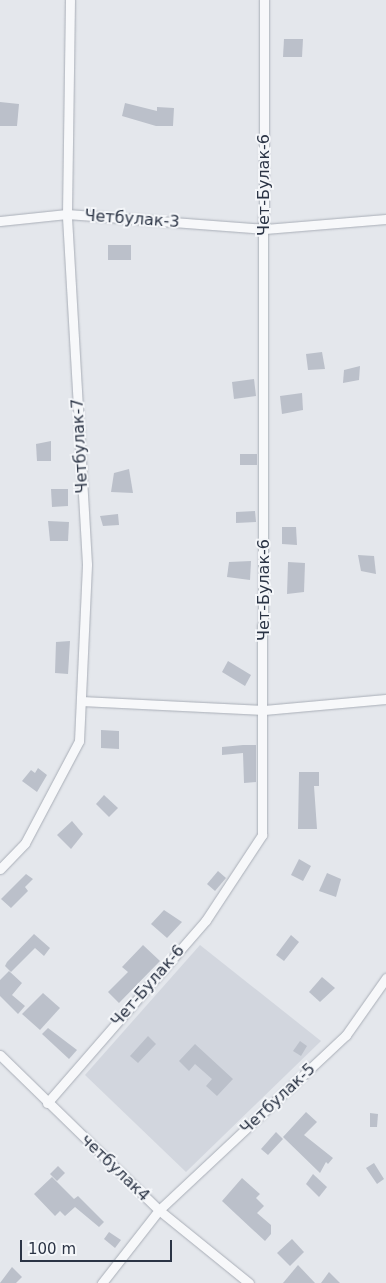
<!DOCTYPE html>
<meta charset="utf-8">
<style>
body{margin:0}
#map{position:relative;width:386px;height:1283px;overflow:hidden;background:#e4e7ec;font-family:"DejaVu Sans",sans-serif}
div>[style]{position:absolute}
.built>*{inset:0;background:#d2d6de}
.building>*{inset:0;background:#bbc0ca}
.roads{filter:drop-shadow(0 0 1px #a9aeb7) drop-shadow(0 0 1px #a9aeb7)}
.street>*{height:9px;margin:-4.5px;padding:0 4.5px;transform-origin:4.5px;border-radius:4.5px;background:#f7f8fa}
span{translate:-50% -50%;white-space:nowrap;text-align:center;line-height:1.15;-webkit-text-stroke:4px #f4f6f9;paint-order:stroke}
.street-label{font-size:16px;color:#2b3445}
.scale{position:absolute;left:20px;top:1240px;width:152px;height:22px;box-sizing:border-box;border:2px solid #2b3445;border-top:0;padding-left:6px;font-size:15px;line-height:18px;white-space:nowrap;color:#2b3445;-webkit-text-stroke:4px #f4f6f9;paint-order:stroke}
</style>
<div id="map">
<div class="built">
<div style="clip-path:polygon(200px 945px,321px 1041px,186px 1172px,85px 1075px)"></div>
</div>
<div class="building">
<div style="clip-path:polygon(284px 39px,303px 39px,302px 57px,283px 57px)"></div>
<div style="clip-path:polygon(0 102px,19px 104px,17px 126px,0 126px)"></div>
<div style="clip-path:polygon(125px 103px,157px 111px,157px 107px,174px 108px,173px 126px,156px 126px,122px 116px)"></div>
<div style="clip-path:polygon(108px 245px,131px 245px,131px 260px,108px 260px)"></div>
<div style="clip-path:polygon(322px 352px,325px 369px,308px 370px,306px 354px)"></div>
<div style="clip-path:polygon(360px 366px,359px 380px,343px 383px,344px 370px)"></div>
<div style="clip-path:polygon(254px 379px,256px 396px,234px 399px,232px 382px)"></div>
<div style="clip-path:polygon(302px 393px,303px 410px,282px 414px,280px 396px)"></div>
<div style="clip-path:polygon(51px 441px,51px 461px,37px 461px,36px 444px)"></div>
<div style="clip-path:polygon(240px 454px,257px 454px,257px 465px,240px 465px)"></div>
<div style="clip-path:polygon(129px 469px,133px 493px,111px 492px,114px 473px)"></div>
<div style="clip-path:polygon(51px 489px,68px 489px,68px 506px,52px 507px)"></div>
<div style="clip-path:polygon(255px 511px,256px 522px,236px 523px,236px 512px)"></div>
<div style="clip-path:polygon(118px 514px,119px 525px,103px 526px,100px 516px)"></div>
<div style="clip-path:polygon(48px 521px,69px 522px,68px 541px,50px 541px)"></div>
<div style="clip-path:polygon(282px 527px,296px 527px,297px 545px,282px 544px)"></div>
<div style="clip-path:polygon(358px 555px,374px 556px,376px 574px,361px 571px)"></div>
<div style="clip-path:polygon(251px 561px,250px 580px,227px 577px,229px 562px)"></div>
<div style="clip-path:polygon(288px 562px,305px 563px,304px 592px,287px 594px)"></div>
<div style="clip-path:polygon(70px 641px,68px 674px,55px 673px,56px 642px)"></div>
<div style="clip-path:polygon(228px 661px,251px 675px,245px 686px,222px 672px)"></div>
<div style="clip-path:polygon(101px 730px,119px 731px,119px 749px,101px 748px)"></div>
<div style="clip-path:polygon(243px 745px,256px 745px,256px 782px,244px 783px,243px 753px,222px 755px,222px 747px)"></div>
<div style="clip-path:polygon(38px 768px,47px 775px,37px 792px,22px 781px,31px 770px,35px 773px)"></div>
<div style="clip-path:polygon(299px 772px,319px 772px,319px 786px,314px 786px,317px 829px,298px 829px)"></div>
<div style="clip-path:polygon(104px 795px,118px 808px,109px 817px,96px 804px)"></div>
<div style="clip-path:polygon(72px 821px,83px 834px,71px 849px,57px 835px)"></div>
<div style="clip-path:polygon(299px 859px,311px 866px,303px 881px,291px 875px)"></div>
<div style="clip-path:polygon(218px 871px,226px 878px,215px 891px,207px 884px)"></div>
<div style="clip-path:polygon(327px 873px,341px 879px,336px 897px,319px 891px)"></div>
<div style="clip-path:polygon(26px 874px,33px 879px,25px 887px,28px 891px,11px 908px,1px 899px)"></div>
<div style="clip-path:polygon(164px 910px,182px 922px,167px 938px,151px 924px)"></div>
<div style="clip-path:polygon(34px 934px,50px 948px,44px 956px,35px 948px,11px 972px,5px 966px,7px 962px)"></div>
<div style="clip-path:polygon(291px 935px,299px 942px,284px 961px,276px 955px)"></div>
<div style="clip-path:polygon(143px 945px,160px 961px,119px 1003px,108px 992px,128px 972px,122px 967px)"></div>
<div style="clip-path:polygon(9px 971px,22px 983px,12px 995px,25px 1006px,18px 1014px,0 996px,0 980px)"></div>
<div style="clip-path:polygon(322px 977px,335px 988px,320px 1002px,309px 992px)"></div>
<div style="clip-path:polygon(43px 993px,60px 1008px,40px 1030px,22px 1014px)"></div>
<div style="clip-path:polygon(48px 1028px,77px 1050px,69px 1059px,42px 1034px)"></div>
<div style="clip-path:polygon(148px 1036px,156px 1044px,138px 1063px,130px 1056px)"></div>
<div style="clip-path:polygon(300px 1041px,307px 1046px,301px 1056px,293px 1051px)"></div>
<div style="clip-path:polygon(195px 1044px,233px 1079px,217px 1096px,206px 1086px,212px 1079px,195px 1064px,189px 1071px,179px 1061px)"></div>
<div style="clip-path:polygon(306px 1112px,317px 1122px,304px 1135px,333px 1158px,328px 1164px,326px 1162px,320px 1173px,283px 1137px)"></div>
<div style="clip-path:polygon(370px 1113px,378px 1114px,377px 1127px,370px 1127px)"></div>
<div style="clip-path:polygon(276px 1132px,283px 1139px,268px 1155px,261px 1149px)"></div>
<div style="clip-path:polygon(374px 1163px,384px 1179px,377px 1184px,366px 1168px)"></div>
<div style="clip-path:polygon(58px 1166px,65px 1173px,57px 1181px,50px 1174px)"></div>
<div style="clip-path:polygon(313px 1174px,327px 1187px,319px 1197px,306px 1184px)"></div>
<div style="clip-path:polygon(52px 1177px,74px 1199px,78px 1196px,104px 1222px,99px 1227px,75px 1207px,65px 1216px,60px 1211px,55px 1216px,34px 1194px)"></div>
<div style="clip-path:polygon(242px 1178px,260px 1194px,256px 1198px,264px 1206px,257px 1213px,271px 1225px,271px 1234px,265px 1241px,222px 1201px)"></div>
<div style="clip-path:polygon(109px 1232px,121px 1240px,115px 1248px,104px 1239px)"></div>
<div style="clip-path:polygon(292px 1239px,304px 1252px,290px 1266px,277px 1253px)"></div>
<div style="clip-path:polygon(298px 1265px,315px 1283px,283px 1283px)"></div>
<div style="clip-path:polygon(12px 1267px,22px 1277px,16px 1283px,0 1283px)"></div>
<div style="clip-path:polygon(329px 1272px,340px 1283px,321px 1283px)"></div>
</div>
<div class="roads">
<div class="street">
<div style="left:0;top:221px;width:67px;rotate:-6deg"></div>
<div style="left:67px;top:214px;width:199px;rotate:4.3deg"></div>
<div style="left:265px;top:229px;width:121px;rotate:-4.7deg"></div>
<div style="left:81px;top:701px;width:183px;rotate:2.8deg"></div>
<div style="left:264px;top:710px;width:122px;rotate:-5.2deg"></div>
<div style="left:0;top:869px;width:36px;rotate:-46deg"></div>
<div style="left:25px;top:843px;width:115px;rotate:-62.1deg"></div>
<div style="left:79px;top:741px;width:177px;rotate:-87.4deg"></div>
<div style="left:87px;top:564px;width:351px;rotate:-93.3deg"></div>
<div style="left:67px;top:214px;width:214px;rotate:-89.2deg"></div>
<div style="left:0;top:1055px;width:222px;rotate:44.3deg"></div>
<div style="left:159px;top:1210px;width:93px;rotate:128deg"></div>
<div style="left:47px;top:1103px;width:242px;rotate:-49deg"></div>
<div style="left:206px;top:920px;width:102px;rotate:-56.6deg"></div>
<div style="left:262px;top:835px;width:835px;rotate:-89.86deg"></div>
<div style="left:249px;top:1283px;width:116px;rotate:-141deg"></div>
<div style="left:159px;top:1210px;width:256px;rotate:-43.1deg"></div>
<div style="left:346px;top:1035px;width:70px;rotate:-54.9deg"></div>
</div>
</div>
<div class="street-label">
<span style="left:264px;top:185px;rotate:-90deg">Чет-Булак-6</span>
<span style="left:132px;top:219px;rotate:4deg">Четбулак-3</span>
<span style="left:80px;top:446px;rotate:-93deg">Четбулак-7</span>
<span style="left:264px;top:590px;rotate:-90deg">Чет-Булак-6</span>
<span style="left:148px;top:986px;rotate:-49deg">Чет-Булак-6</span>
<span style="left:278px;top:1099px;rotate:-43deg">Четбулак-5</span>
<span style="left:115px;top:1168px;rotate:44deg">четбулак4</span>
</div>
<div class="scale">100 m</div>
</div>
